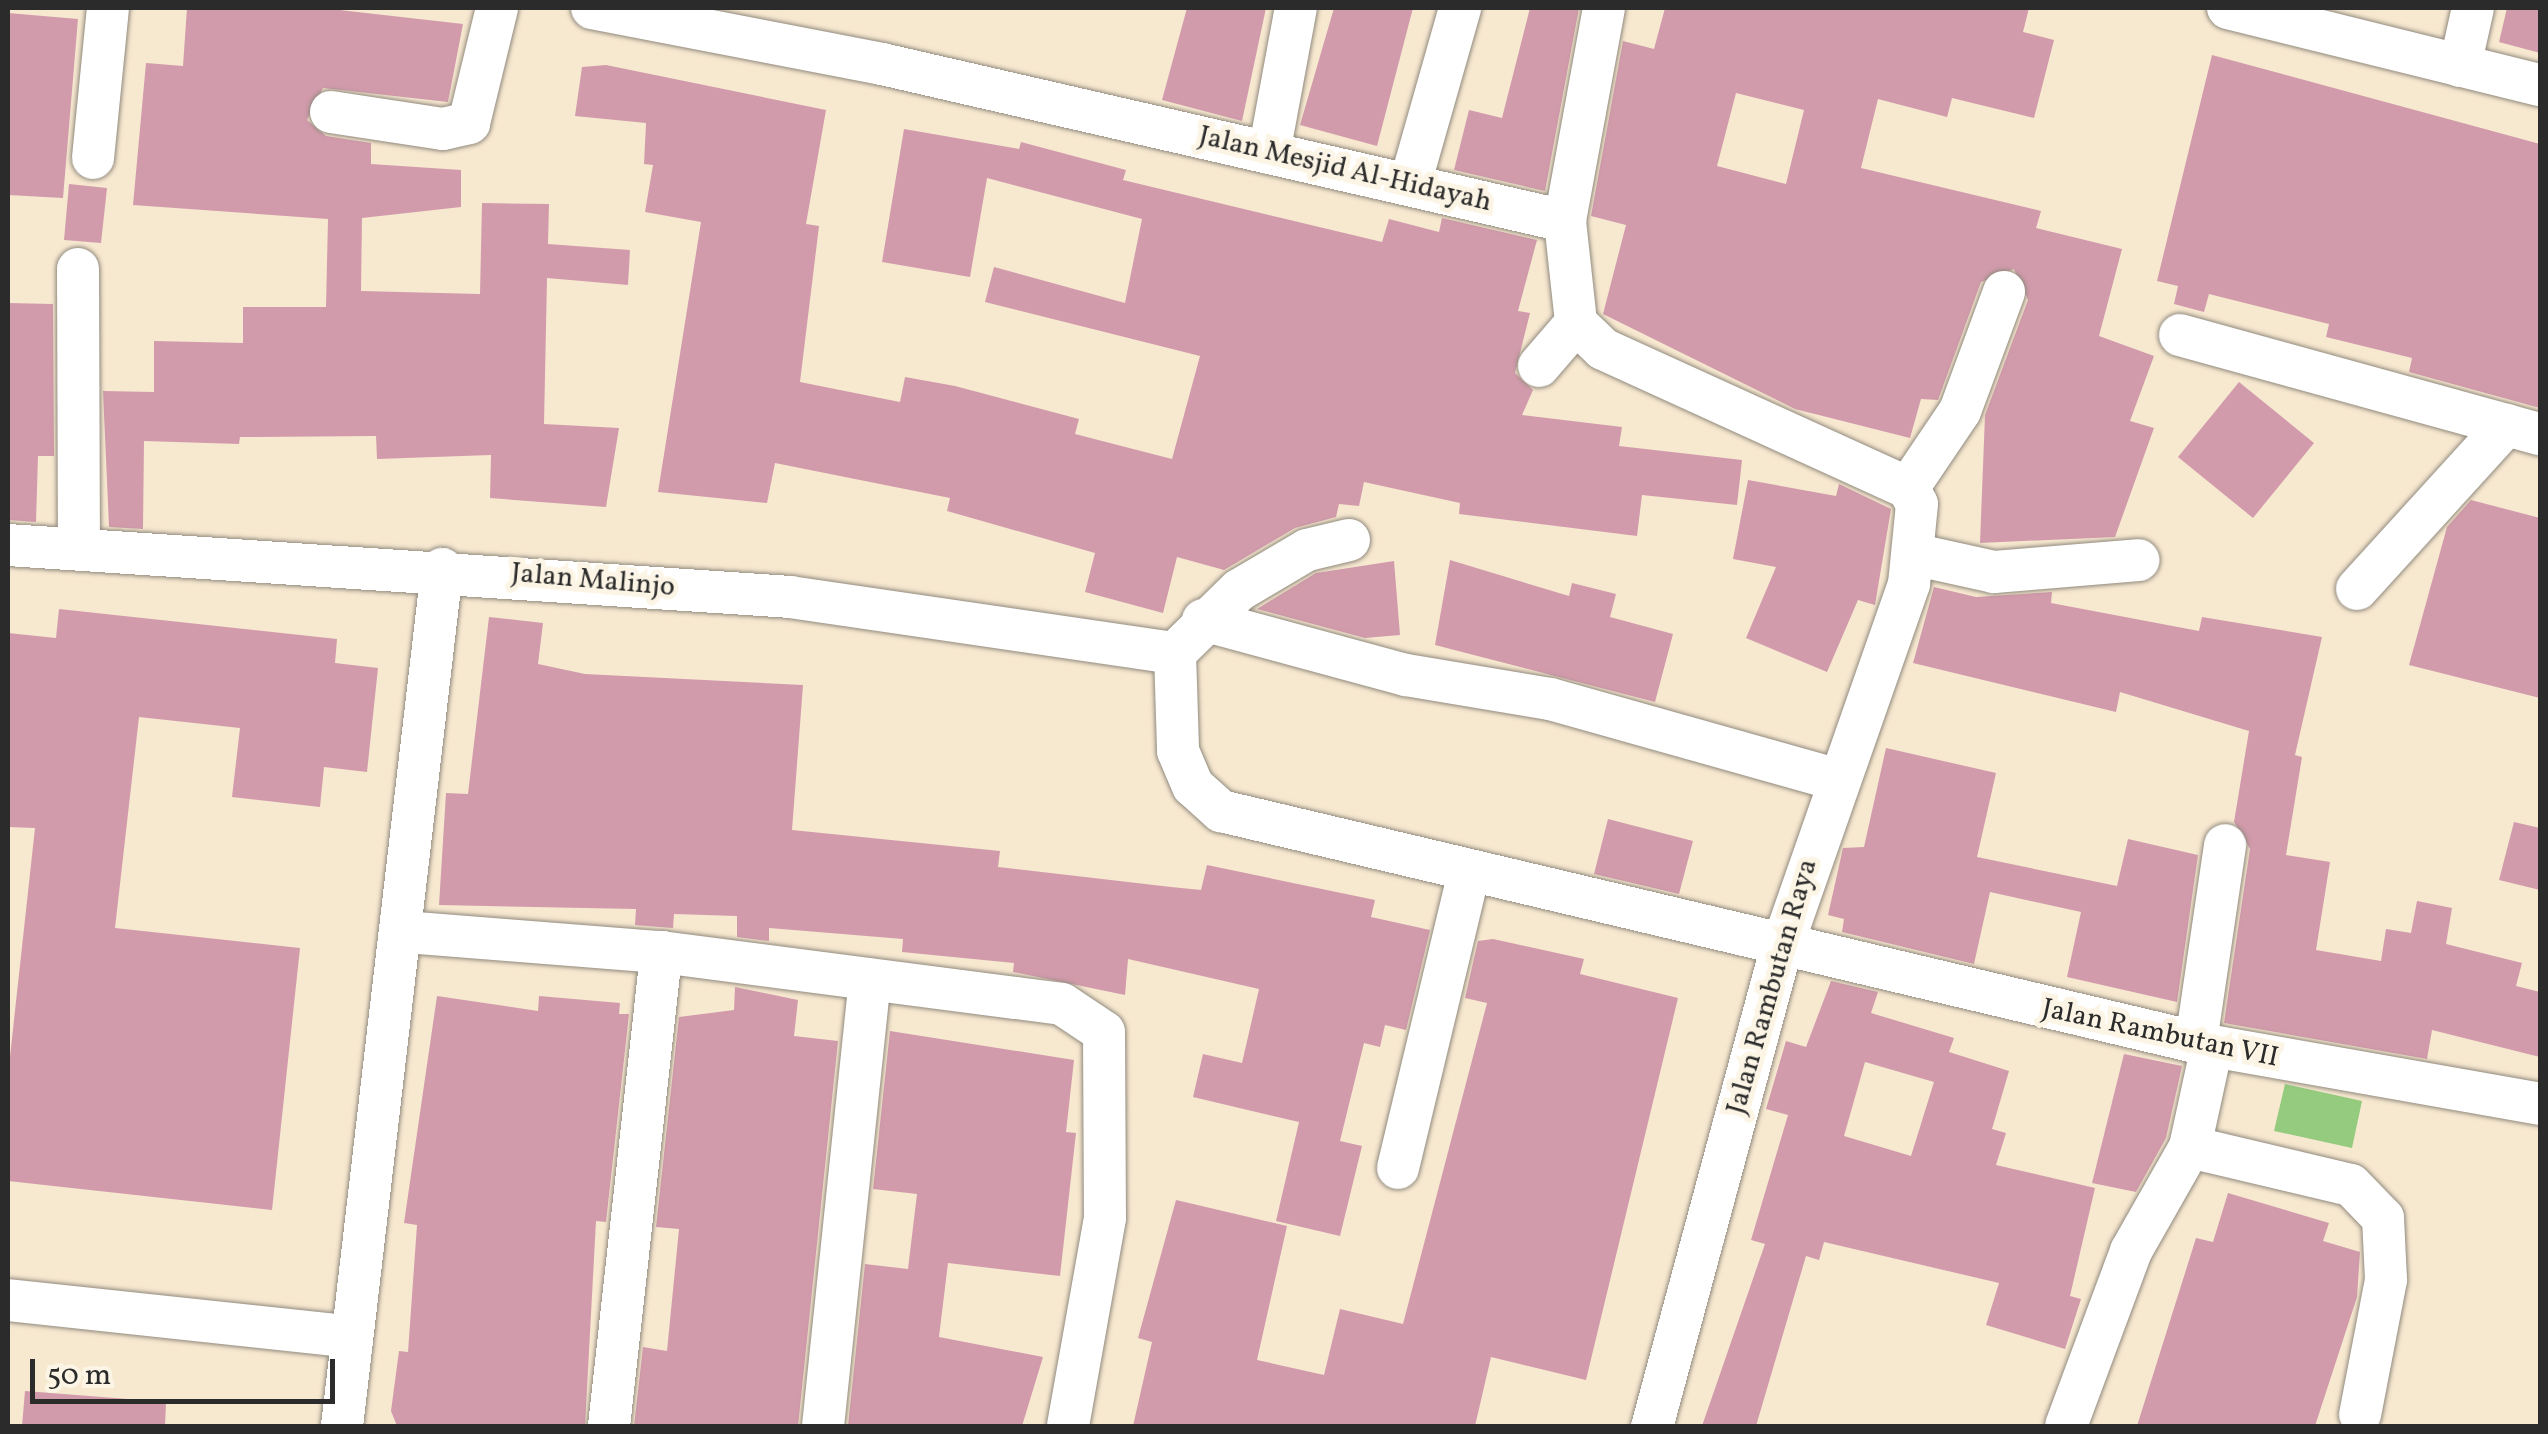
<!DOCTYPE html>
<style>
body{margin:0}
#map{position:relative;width:2548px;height:1434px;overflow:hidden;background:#f7e8d0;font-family:Vollkorn,serif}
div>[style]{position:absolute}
.green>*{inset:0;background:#94cb7e}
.building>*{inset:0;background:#d29bac}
.roads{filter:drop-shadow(0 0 2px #918a7e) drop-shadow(0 0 2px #918a7e)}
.minor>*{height:42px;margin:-21px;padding:0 21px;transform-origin:21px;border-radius:21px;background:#fff}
span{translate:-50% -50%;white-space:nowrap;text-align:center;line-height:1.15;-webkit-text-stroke:10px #fcf5e5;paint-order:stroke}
.street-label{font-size:28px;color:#2b2b2b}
.frame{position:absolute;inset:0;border:10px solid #2b2b2b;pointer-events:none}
.scale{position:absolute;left:30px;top:1359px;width:305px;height:45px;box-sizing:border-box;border:5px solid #2b2b2b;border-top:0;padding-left:12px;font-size:30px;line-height:35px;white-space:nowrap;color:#2b2b2b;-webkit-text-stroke:8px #fcf5e5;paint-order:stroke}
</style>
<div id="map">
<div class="green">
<div style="clip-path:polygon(2285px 1084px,2362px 1101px,2352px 1148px,2274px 1131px)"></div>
</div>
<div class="building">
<div style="clip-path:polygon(187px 8px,322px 8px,463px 24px,448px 102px,323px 88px,307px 120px,326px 136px,371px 143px,371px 164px,461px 170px,461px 207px,362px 218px,361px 291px,480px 294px,482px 203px,549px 204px,548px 244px,630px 250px,628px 285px,547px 278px,544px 424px,619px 428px,606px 507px,490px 498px,491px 455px,377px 459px,376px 436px,240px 437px,239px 444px,144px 441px,143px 529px,109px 527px,103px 391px,154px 392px,154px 341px,243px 343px,243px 307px,326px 307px,328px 219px,133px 205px,146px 63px,183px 66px)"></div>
<div style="clip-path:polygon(1187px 8px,1266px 8px,1242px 121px,1162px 100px)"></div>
<div style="clip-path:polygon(1334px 8px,1413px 8px,1377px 146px,1300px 125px)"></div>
<div style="clip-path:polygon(1530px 8px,1579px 8px,1545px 191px,1454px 170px,1469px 110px,1502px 118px)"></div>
<div style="clip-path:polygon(evenodd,1665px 8px,2029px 8px,2023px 32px,2054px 40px,2034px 118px,1952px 98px,1947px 117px,1878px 99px,1861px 168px,2041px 211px,2036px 228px,2122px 249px,2099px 336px,2154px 356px,2130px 421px,2154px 428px,2115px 537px,1980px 543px,1985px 415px,2028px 300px,2014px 269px,1981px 282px,1938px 400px,1921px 399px,1910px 438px,1795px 409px,1603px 314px,1626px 225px,1591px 216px,1623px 41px,1654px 49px,1665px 8px,1736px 93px,1804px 110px,1786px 184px,1717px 166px,1736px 93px)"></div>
<div style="clip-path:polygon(2507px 8px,2540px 8px,2540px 53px,2499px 42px)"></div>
<div style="clip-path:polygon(8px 13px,78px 19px,63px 198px,8px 195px)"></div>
<div style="clip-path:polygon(2212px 55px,2540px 144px,2540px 408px,2409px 372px,2412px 358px,2326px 337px,2329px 324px,2209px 294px,2204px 312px,2174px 304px,2178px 286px,2157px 281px)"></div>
<div style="clip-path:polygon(606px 65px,826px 110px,806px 224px,819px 226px,800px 382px,900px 402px,905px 377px,955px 386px,1079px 419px,1075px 434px,1172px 459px,1200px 356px,985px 302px,994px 267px,1125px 303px,1142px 219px,987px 178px,970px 277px,882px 262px,904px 129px,1019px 149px,1021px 142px,1126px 170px,1123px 180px,1382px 242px,1389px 219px,1439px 232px,1442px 218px,1537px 240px,1518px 311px,1530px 313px,1515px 373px,1533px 390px,1522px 415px,1622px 427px,1619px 446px,1742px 460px,1737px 505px,1642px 495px,1637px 536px,1459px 514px,1460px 503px,1364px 482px,1359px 506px,1339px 504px,1336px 517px,1295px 528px,1224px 570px,1177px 557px,1163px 613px,1085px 592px,1095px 553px,947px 511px,950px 498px,775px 463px,767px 503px,658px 492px,701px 222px,645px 212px,653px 165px,644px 164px,646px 123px,575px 116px,582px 67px)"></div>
<div style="clip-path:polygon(69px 184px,107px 188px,101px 243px,64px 240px)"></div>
<div style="clip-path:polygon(8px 303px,53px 304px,54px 456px,38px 456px,36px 522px,8px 520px)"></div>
<div style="clip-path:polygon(2239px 382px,2314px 443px,2253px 518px,2178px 457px)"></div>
<div style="clip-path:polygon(1748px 480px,1836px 496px,1839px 484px,1891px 509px,1875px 605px,1858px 600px,1827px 672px,1746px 638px,1776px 567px,1733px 559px)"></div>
<div style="clip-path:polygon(2471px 500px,2540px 518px,2540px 698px,2409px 665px,2447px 527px)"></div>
<div style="clip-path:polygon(1450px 560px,1569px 596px,1572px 583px,1616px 594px,1610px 617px,1673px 634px,1655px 702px,1435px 645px)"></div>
<div style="clip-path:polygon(1394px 561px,1400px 635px,1365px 638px,1257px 609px,1316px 573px)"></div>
<div style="clip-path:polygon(1934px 587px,1976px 597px,2052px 592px,2051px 603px,2199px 631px,2202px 617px,2322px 637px,2295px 755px,2302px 757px,2286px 855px,2330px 862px,2316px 950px,2381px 961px,2386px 929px,2411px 933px,2417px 901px,2452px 908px,2446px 944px,2522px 963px,2516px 986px,2540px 992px,2540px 1057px,2432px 1030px,2427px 1059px,2224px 1023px,2250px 849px,2234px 822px,2249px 731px,2120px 692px,2116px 712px,1913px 663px)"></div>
<div style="clip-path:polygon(59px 609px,337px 639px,335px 663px,378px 668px,367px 772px,324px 767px,320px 807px,232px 797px,240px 728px,139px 717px,115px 928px,300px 948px,272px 1210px,8px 1181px,8px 1075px,35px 828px,8px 827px,8px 633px,56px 638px)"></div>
<div style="clip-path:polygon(489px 617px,543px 623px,538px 664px,585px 674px,803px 685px,792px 830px,1000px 851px,998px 867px,1171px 887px,1201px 890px,1207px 865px,1375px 900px,1371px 917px,1430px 930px,1406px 1030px,1385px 1025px,1380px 1047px,1364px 1043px,1340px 1141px,1362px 1146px,1340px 1236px,1276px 1221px,1299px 1122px,1193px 1097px,1203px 1054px,1242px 1063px,1259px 989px,1128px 959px,1125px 995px,1013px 972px,1014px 963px,902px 952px,903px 939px,769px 928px,769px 941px,737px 937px,737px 916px,674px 914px,673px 928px,635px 925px,636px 909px,439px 905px,446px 793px,468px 794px)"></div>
<div style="clip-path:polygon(1886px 748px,1996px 773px,1977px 857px,2117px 886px,2128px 839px,2198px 855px,2177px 1002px,2067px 977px,2081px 912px,1990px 892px,1974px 964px,1842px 932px,1844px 919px,1828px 915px,1843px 848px,1864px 847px)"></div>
<div style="clip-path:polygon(1608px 819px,1693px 841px,1679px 894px,1594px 874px)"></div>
<div style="clip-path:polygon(2514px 822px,2540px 828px,2540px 890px,2499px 880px)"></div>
<div style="clip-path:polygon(1493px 939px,1584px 959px,1580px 974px,1678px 998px,1586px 1380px,1491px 1357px,1475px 1426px,1133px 1426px,1152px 1342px,1138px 1338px,1176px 1200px,1287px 1226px,1257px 1360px,1324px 1375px,1340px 1309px,1403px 1324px,1487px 1003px,1465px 998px,1478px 941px)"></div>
<div style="clip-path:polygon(evenodd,1831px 981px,1878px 992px,1871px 1013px,1954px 1038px,1949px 1052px,2009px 1071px,1992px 1129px,2006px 1133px,1996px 1165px,2095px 1188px,2070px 1296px,2081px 1299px,2065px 1349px,1986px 1325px,1999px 1283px,1824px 1242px,1819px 1260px,1806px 1256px,1756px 1426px,1702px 1426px,1765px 1244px,1751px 1240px,1788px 1115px,1766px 1109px,1786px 1041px,1806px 1047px,1831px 981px,1865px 1062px,1934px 1082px,1911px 1156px,1844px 1136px,1865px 1062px)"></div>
<div style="clip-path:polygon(735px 987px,798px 1000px,794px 1036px,838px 1041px,798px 1426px,634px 1426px,643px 1347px,667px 1351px,679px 1229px,656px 1227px,679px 1017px,734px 1010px)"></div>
<div style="clip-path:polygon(437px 996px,538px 1011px,539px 996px,620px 1003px,619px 1014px,629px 1014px,606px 1222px,596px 1221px,585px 1426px,397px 1426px,391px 1411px,399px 1351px,408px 1352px,417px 1225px,404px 1223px)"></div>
<div style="clip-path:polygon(890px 1031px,1074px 1060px,1066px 1132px,1076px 1133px,1060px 1276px,948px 1263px,939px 1337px,1043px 1357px,1022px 1426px,848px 1426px,865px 1264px,908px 1269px,917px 1194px,873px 1189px)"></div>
<div style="clip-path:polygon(2124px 1054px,2182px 1066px,2166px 1138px,2136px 1192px,2092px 1183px)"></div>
<div style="clip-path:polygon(2228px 1193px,2329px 1223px,2323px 1241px,2360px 1252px,2357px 1297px,2315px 1426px,2137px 1426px,2196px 1238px,2213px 1242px)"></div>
<div style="clip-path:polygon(25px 1391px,166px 1402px,165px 1426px,22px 1426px)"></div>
</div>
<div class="roads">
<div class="minor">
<div style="left:592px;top:8px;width:295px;rotate:10.9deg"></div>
<div style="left:882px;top:64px;width:701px;rotate:12.95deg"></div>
<div style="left:1604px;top:8px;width:217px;rotate:100.4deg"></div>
<div style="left:1565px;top:221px;width:103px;rotate:83.8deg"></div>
<div style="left:1576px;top:323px;width:37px;rotate:44deg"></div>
<div style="left:1603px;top:349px;width:335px;rotate:24.5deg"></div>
<div style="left:1908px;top:488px;width:18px;rotate:61deg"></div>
<div style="left:1917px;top:504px;width:80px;rotate:95.7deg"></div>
<div style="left:1909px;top:584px;width:387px;rotate:109.3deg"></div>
<div style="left:1781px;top:949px;width:494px;rotate:105.1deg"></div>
<div style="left:2228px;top:8px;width:321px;rotate:13.9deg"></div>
<div style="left:2460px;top:66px;width:59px;rotate:-77.4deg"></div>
<div style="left:331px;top:112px;width:113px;rotate:8.6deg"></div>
<div style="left:443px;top:129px;width:27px;rotate:-13deg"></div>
<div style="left:469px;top:123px;width:118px;rotate:-76.3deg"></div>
<div style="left:1269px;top:153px;width:147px;rotate:-79.5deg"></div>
<div style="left:93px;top:158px;width:151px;rotate:-84.3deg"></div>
<div style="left:1410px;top:184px;width:183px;rotate:-74.1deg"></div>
<div style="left:78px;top:269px;width:280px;rotate:89.8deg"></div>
<div style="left:2180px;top:335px;width:373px;rotate:15.4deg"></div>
<div style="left:1539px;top:366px;width:57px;rotate:-49.3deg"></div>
<div style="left:1908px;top:488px;width:93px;rotate:-56deg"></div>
<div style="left:1960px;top:411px;width:127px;rotate:-69.7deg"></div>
<div style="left:1349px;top:540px;width:43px;rotate:166.6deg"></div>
<div style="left:1307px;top:550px;width:79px;rotate:149.5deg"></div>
<div style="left:1239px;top:590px;width:90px;rotate:135.5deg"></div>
<div style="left:1175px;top:653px;width:98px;rotate:88.2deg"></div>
<div style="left:1178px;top:751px;width:38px;rotate:67deg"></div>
<div style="left:1193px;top:786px;width:38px;rotate:42deg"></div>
<div style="left:1221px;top:811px;width:1018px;rotate:13.34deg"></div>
<div style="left:2212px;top:1046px;width:333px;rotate:10deg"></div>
<div style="left:8px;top:545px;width:784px;rotate:3.8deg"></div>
<div style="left:790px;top:597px;width:389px;rotate:8.3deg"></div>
<div style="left:1917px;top:555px;width:79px;rotate:12.4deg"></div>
<div style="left:1994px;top:572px;width:145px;rotate:-4.7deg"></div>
<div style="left:2357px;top:589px;width:222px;rotate:-47.7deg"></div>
<div style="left:1203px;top:620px;width:210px;rotate:15.2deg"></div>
<div style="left:1406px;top:675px;width:146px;rotate:9.5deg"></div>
<div style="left:1550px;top:699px;width:296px;rotate:15.7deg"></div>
<div style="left:405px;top:932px;width:257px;rotate:4.5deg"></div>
<div style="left:661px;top:952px;width:358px;rotate:7.4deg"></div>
<div style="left:1016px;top:998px;width:46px;rotate:7.4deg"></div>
<div style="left:1062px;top:1004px;width:50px;rotate:33.7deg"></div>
<div style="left:1104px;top:1032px;width:186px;rotate:89.7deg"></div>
<div style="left:1105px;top:1218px;width:211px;rotate:100.1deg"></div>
<div style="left:2196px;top:1042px;width:199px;rotate:-81.6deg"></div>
<div style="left:2190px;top:1147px;width:165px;rotate:13.3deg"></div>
<div style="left:2351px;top:1185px;width:46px;rotate:45.9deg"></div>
<div style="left:2383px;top:1218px;width:62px;rotate:87.2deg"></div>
<div style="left:2386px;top:1280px;width:137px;rotate:100.9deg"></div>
<div style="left:1398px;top:1168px;width:303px;rotate:-76.5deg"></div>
<div style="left:8px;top:1300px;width:346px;rotate:6.1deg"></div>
<div style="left:342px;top:1426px;width:863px;rotate:-83.34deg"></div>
<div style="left:609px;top:1426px;width:477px;rotate:-83.7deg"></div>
<div style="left:823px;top:1426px;width:449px;rotate:-84deg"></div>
<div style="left:2066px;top:1426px;width:187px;rotate:-69.6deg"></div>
<div style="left:2131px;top:1251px;width:120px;rotate:-60.4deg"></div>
<div style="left:2190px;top:1147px;width:103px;rotate:-77.7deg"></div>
</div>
</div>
<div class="street-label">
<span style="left:1345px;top:170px;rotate:13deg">Jalan Mesjid Al-Hidayah</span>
<span style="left:593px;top:581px;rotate:5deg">Jalan Malinjo</span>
<span style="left:1773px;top:987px;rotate:-74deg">Jalan Rambutan Raya</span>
<span style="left:2160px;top:1034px;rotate:12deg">Jalan Rambutan VII</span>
</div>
<div class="frame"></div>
<div class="scale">50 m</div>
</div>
